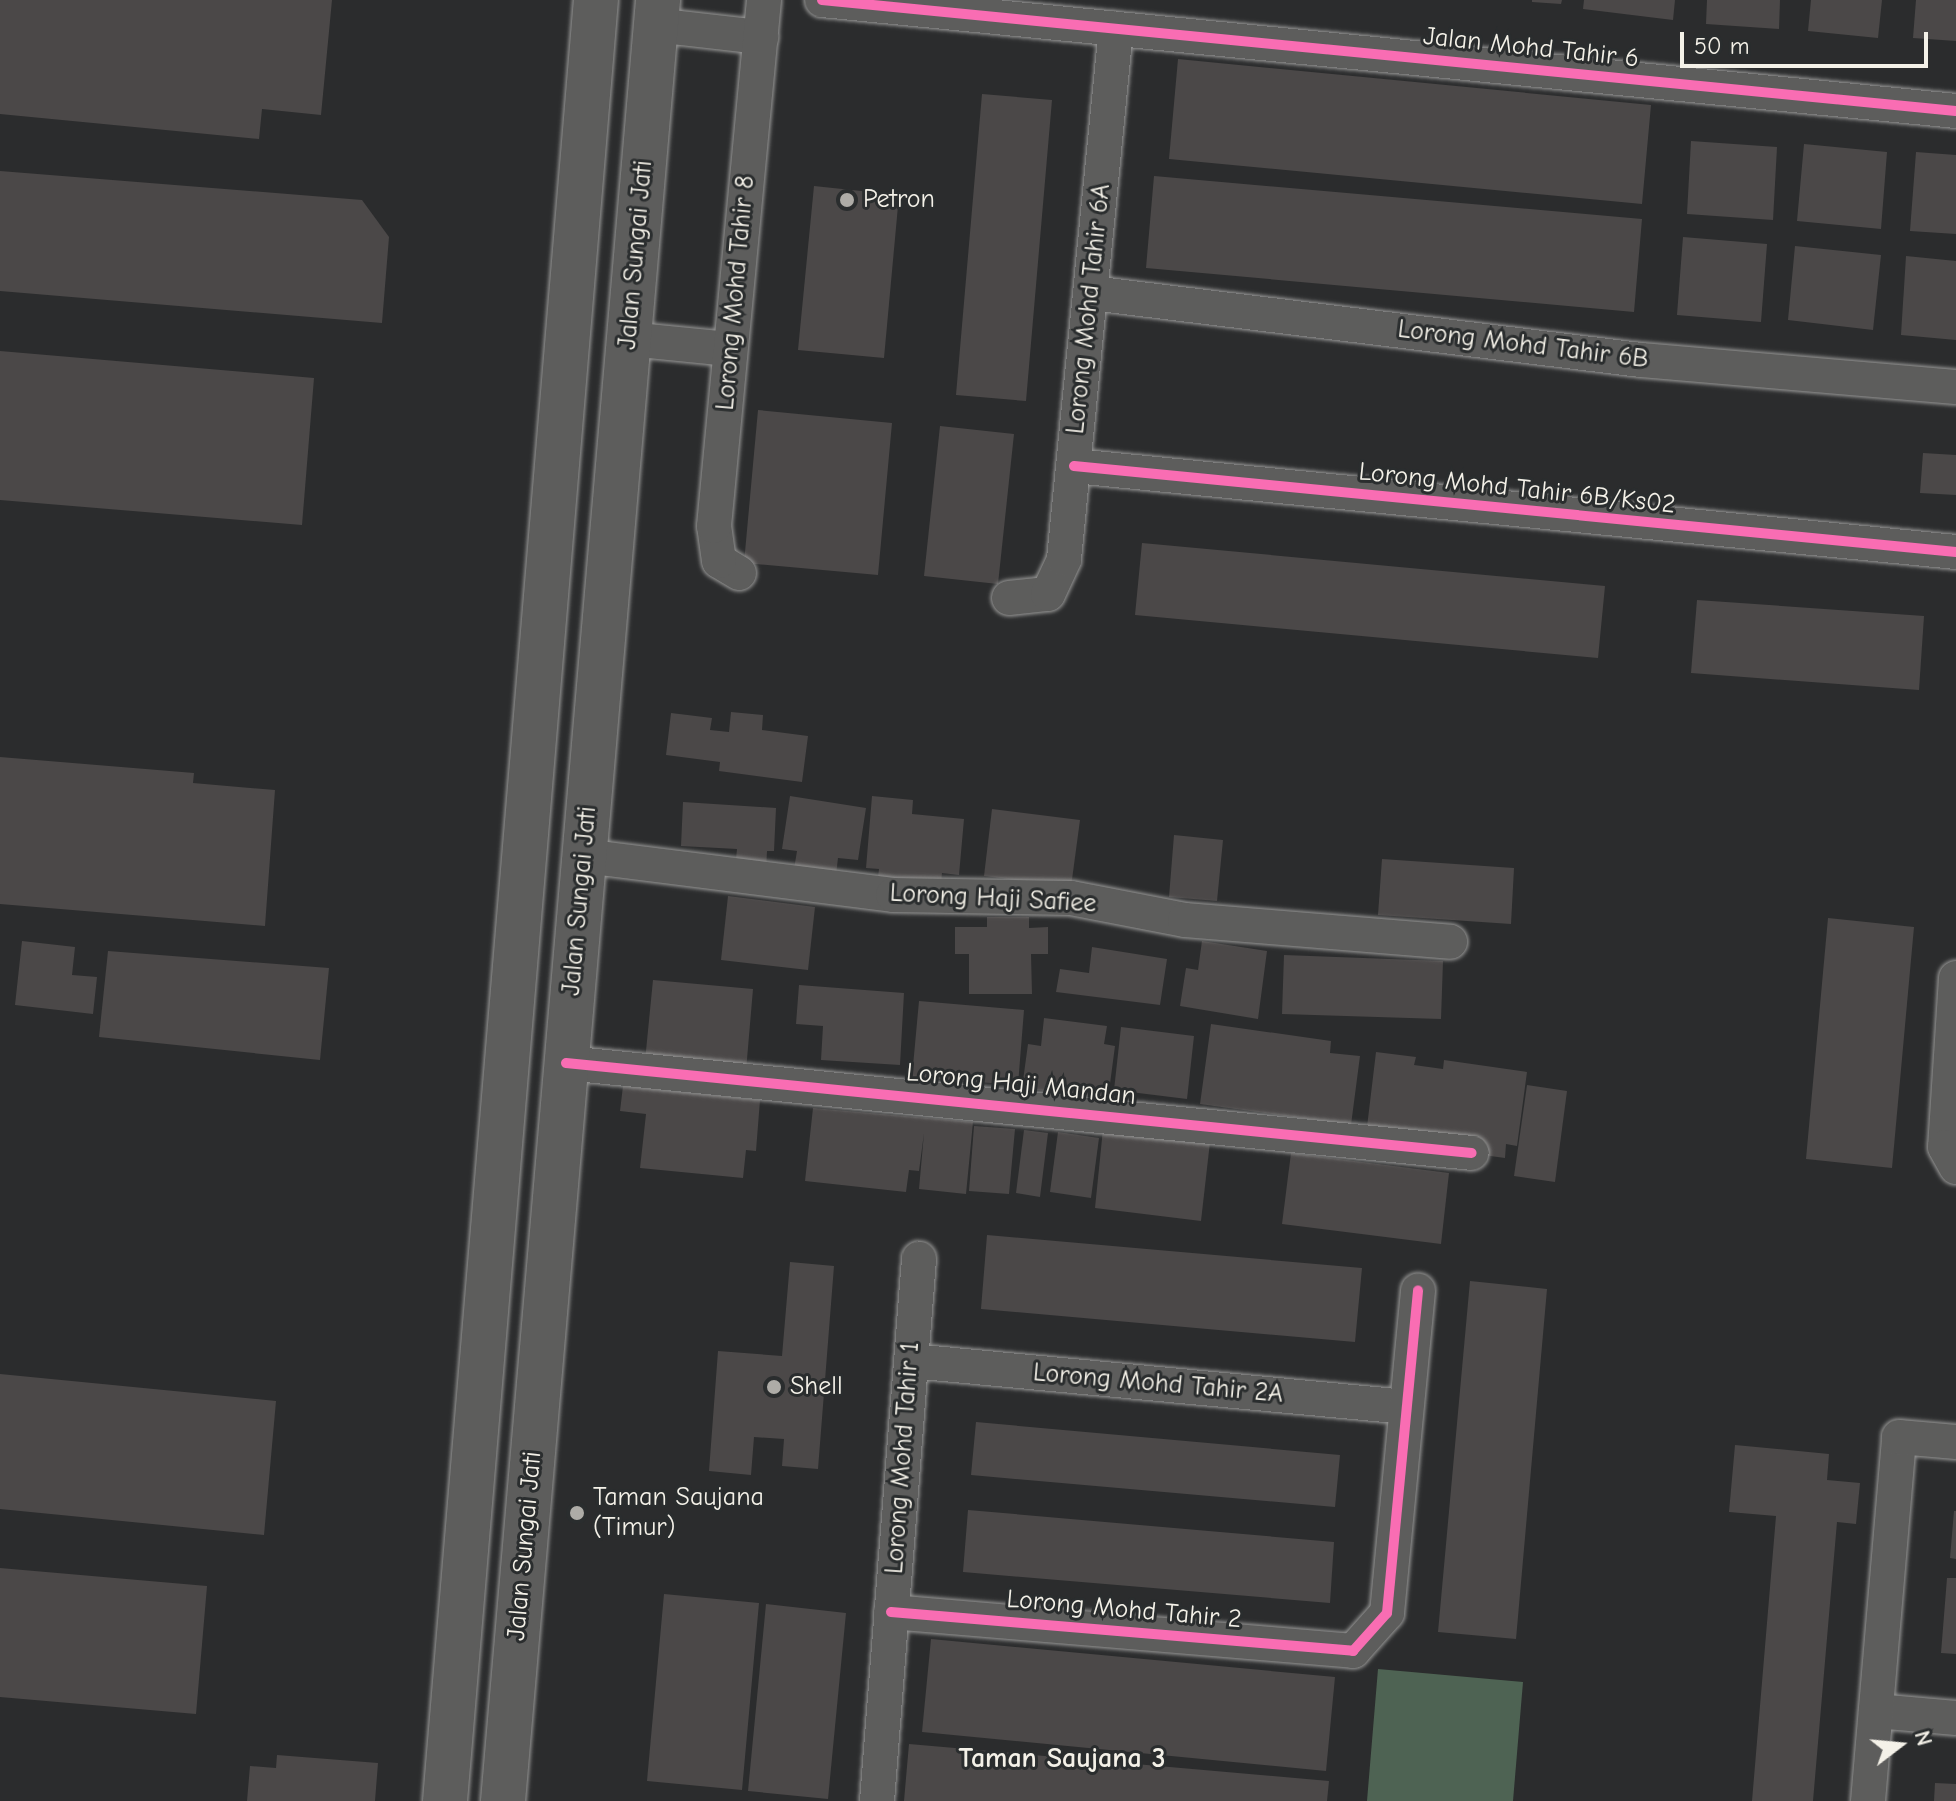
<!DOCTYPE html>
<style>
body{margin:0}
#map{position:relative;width:1956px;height:1801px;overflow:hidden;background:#2b2c2d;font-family:"Comic Neue",sans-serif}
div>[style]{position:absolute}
.green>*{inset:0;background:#4e6353}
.building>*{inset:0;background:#4b4848}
.roads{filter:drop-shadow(0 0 2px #979796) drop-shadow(0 0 2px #979796)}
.minor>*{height:34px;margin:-17px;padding:0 17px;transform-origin:17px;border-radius:17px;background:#5d5d5c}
.secondary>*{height:44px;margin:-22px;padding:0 22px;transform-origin:22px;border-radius:22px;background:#5d5d5c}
.cycleway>*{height:10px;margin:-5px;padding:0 5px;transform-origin:5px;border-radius:5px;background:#f96db3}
.dots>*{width:22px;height:22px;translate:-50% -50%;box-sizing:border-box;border:4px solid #2a2d2e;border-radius:50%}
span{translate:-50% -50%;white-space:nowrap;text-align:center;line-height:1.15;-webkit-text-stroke:6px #2a2d2e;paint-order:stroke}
.street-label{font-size:26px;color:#f4f1e8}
.poi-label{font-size:26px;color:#f4f1e8}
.left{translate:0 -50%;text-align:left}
.neighbourhood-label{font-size:28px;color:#f4f1e8;font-weight:700}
.north{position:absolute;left:1860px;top:1705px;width:80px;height:80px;-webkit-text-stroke:6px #2a2d2e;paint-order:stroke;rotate:74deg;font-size:22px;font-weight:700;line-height:32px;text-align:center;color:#f4f1e8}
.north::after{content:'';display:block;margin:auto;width:28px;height:36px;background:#f4f1e8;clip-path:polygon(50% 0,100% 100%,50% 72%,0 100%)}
.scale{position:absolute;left:1680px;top:32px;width:248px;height:36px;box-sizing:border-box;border:4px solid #f4f1e8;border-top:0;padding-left:10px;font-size:24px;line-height:28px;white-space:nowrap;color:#f4f1e8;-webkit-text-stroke:6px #2a2d2e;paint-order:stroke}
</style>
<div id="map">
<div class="green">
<div style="clip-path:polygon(1378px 1669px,1523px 1682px,1513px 1801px,1367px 1801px)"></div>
</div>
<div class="building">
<div style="clip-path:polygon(0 0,332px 0,321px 115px,262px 109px,259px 139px,0 114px)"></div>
<div style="clip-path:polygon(1532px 0,1562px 0,1561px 4px,1532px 2px)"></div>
<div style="clip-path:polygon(1584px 0,1675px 0,1673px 20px,1583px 9px)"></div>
<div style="clip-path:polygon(1707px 0,1780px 0,1779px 29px,1706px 24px)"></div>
<div style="clip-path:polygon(1811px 0,1882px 0,1878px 38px,1808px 31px)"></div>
<div style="clip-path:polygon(1916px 0,1956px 0,1956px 41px,1913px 38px)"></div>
<div style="clip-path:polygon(1178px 59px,1651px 105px,1642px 204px,1169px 159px)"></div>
<div style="clip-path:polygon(982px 94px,1052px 100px,1026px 401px,956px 395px)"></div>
<div style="clip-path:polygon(1691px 141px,1777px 147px,1773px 220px,1687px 214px)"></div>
<div style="clip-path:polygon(1804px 144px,1887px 152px,1881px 229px,1797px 221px)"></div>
<div style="clip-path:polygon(1916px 152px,1956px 155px,1956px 234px,1910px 231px)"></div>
<div style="clip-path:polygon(0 171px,362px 200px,389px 237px,382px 323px,0 291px)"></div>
<div style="clip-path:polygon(1154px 176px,1642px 219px,1634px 312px,1146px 268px)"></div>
<div style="clip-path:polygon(814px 186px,899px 195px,884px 358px,798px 350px)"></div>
<div style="clip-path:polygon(1683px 237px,1767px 244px,1761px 322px,1677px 315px)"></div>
<div style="clip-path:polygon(1795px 246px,1881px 255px,1873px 330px,1788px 320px)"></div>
<div style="clip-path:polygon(1906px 256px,1956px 261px,1956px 340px,1901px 335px)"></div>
<div style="clip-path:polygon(0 351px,314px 378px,302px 525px,0 500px)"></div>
<div style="clip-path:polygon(758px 410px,892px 423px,878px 575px,744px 563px)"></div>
<div style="clip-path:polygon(940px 426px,1014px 434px,998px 584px,924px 576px)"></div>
<div style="clip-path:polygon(1923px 453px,1956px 455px,1956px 495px,1920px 493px)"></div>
<div style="clip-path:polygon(1142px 543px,1605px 586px,1598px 658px,1135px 615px)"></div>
<div style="clip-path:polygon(1697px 600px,1924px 616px,1919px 690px,1691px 673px)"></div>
<div style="clip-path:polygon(731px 712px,763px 715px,762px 730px,808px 736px,802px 782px,719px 771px,720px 762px,666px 755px,671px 713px,712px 718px,710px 730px,729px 732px)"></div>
<div style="clip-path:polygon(0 757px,194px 773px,193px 783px,275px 790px,265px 926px,0 904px)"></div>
<div style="clip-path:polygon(790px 796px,866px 808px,858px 860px,838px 858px,836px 875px,794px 869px,797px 851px,782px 849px)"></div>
<div style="clip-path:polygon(872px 796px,913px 800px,912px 814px,964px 819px,959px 875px,942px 873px,940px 891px,877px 885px,879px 869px,866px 868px)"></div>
<div style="clip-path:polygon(683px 802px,776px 808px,774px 851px,767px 851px,766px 871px,735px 869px,737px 849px,681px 846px)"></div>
<div style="clip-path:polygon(992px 809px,1080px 820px,1071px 887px,984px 876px)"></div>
<div style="clip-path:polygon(1174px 835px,1223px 840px,1217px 901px,1169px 897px)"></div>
<div style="clip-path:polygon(1382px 859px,1514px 868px,1511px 924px,1378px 915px)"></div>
<div style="clip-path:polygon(728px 896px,815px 907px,808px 970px,721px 960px)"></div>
<div style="clip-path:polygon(987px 917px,1029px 917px,1029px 928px,1048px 927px,1048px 954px,1031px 954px,1032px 994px,969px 994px,969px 954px,955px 954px,955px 927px,987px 927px)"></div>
<div style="clip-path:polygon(1828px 918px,1914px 927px,1892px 1168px,1806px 1159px)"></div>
<div style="clip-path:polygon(22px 941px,75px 947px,72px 975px,97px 977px,93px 1014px,15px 1005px)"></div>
<div style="clip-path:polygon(1202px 941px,1267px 951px,1258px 1019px,1180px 1006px,1186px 968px,1198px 970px)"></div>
<div style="clip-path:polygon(1092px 947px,1167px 959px,1160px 1005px,1056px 992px,1060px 969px,1089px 973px)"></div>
<div style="clip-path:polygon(108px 951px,329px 968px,320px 1060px,99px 1037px)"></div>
<div style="clip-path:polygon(1284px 955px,1443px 961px,1441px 1019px,1282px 1014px)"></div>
<div style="clip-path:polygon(653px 980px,753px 989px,746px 1071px,645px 1061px)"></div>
<div style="clip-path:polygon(799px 985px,904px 993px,900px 1065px,821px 1060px,823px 1026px,796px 1024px)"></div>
<div style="clip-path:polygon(919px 1001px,1024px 1010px,1018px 1085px,912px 1077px)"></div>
<div style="clip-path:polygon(1044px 1018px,1107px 1026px,1104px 1044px,1115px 1046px,1108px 1099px,1022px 1088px,1028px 1044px,1041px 1046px)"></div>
<div style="clip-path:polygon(1211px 1024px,1331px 1041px,1330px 1053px,1360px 1056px,1351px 1125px,1200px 1104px)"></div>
<div style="clip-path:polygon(1121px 1027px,1194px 1036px,1187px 1099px,1114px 1090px)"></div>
<div style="clip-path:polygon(1376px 1052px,1416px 1057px,1414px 1065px,1443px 1069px,1444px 1060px,1527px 1072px,1517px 1146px,1506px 1144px,1505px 1158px,1432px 1148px,1367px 1127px)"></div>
<div style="clip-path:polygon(1527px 1085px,1567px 1091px,1555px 1182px,1514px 1176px)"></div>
<div style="clip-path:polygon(623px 1086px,760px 1100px,756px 1151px,746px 1150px,743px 1178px,640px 1168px,646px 1114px,620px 1111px)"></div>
<div style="clip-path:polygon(813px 1108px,973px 1122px,966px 1194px,919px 1189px,924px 1133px,919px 1171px,909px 1170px,906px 1192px,805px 1181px)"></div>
<div style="clip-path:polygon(974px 1126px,1015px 1129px,1009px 1194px,969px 1191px)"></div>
<div style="clip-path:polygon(1103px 1129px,1210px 1142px,1201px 1221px,1095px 1208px)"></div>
<div style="clip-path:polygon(1024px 1130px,1048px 1133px,1040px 1197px,1016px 1193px)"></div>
<div style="clip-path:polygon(1058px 1132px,1099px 1138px,1091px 1198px,1050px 1192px)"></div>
<div style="clip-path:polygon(1291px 1153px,1449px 1173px,1441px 1244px,1282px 1224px)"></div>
<div style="clip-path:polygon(987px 1235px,1362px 1268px,1355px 1342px,981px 1309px)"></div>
<div style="clip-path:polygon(790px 1262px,834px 1266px,818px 1469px,782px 1466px,784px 1439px,754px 1437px,751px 1475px,709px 1471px,718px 1351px,782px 1356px)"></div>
<div style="clip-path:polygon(1470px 1281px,1547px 1289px,1516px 1639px,1438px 1632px)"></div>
<div style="clip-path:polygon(0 1374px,276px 1401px,264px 1535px,0 1509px)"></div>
<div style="clip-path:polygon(976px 1422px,1340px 1455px,1335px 1507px,971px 1475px)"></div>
<div style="clip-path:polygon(1735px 1445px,1829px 1454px,1827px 1480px,1860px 1483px,1856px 1524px,1837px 1522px,1813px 1801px,1752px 1801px,1776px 1516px,1729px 1512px)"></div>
<div style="clip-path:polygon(968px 1510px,1334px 1542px,1330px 1603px,963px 1572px)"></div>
<div style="clip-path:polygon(1954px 1511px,1956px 1511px,1956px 1559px,1950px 1558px)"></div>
<div style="clip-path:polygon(0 1568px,207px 1586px,196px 1714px,0 1697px)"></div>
<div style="clip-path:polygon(1947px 1578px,1956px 1578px,1956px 1654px,1941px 1653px)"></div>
<div style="clip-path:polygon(664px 1594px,759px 1603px,742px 1790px,647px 1781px)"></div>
<div style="clip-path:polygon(766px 1604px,846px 1613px,828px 1799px,748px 1791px)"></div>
<div style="clip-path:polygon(931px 1639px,1335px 1677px,1326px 1771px,922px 1732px)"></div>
<div style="clip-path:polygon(909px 1744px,1329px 1781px,1327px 1801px,904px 1801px)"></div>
<div style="clip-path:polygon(277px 1755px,378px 1763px,375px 1801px,247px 1801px,250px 1766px,276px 1768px)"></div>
<div style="clip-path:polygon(1935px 1783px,1956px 1784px,1956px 1801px,1934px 1801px)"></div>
</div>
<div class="roads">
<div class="minor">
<div style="left:822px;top:0;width:1139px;rotate:5.59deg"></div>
<div style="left:655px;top:25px;width:107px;rotate:6.5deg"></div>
<div style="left:1091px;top:293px;width:554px;rotate:6.95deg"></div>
<div style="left:1641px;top:360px;width:316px;rotate:4.9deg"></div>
<div style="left:629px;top:339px;width:101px;rotate:5.7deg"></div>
<div style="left:1074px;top:466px;width:886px;rotate:5.57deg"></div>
<div style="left:739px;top:573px;width:23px;rotate:-149deg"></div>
<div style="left:719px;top:561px;width:35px;rotate:-98deg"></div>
<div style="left:714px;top:526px;width:528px;rotate:-84.57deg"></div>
<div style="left:1009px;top:598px;width:39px;rotate:-6deg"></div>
<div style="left:1048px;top:594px;width:38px;rotate:-65deg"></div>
<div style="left:1064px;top:559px;width:533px;rotate:-84.4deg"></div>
<div style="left:584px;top:856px;width:311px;rotate:7.2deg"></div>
<div style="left:893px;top:895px;width:178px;rotate:1deg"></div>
<div style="left:1071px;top:898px;width:116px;rotate:10.9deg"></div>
<div style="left:1185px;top:920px;width:266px;rotate:4.7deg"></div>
<div style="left:1956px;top:978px;width:169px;rotate:93.7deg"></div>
<div style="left:1945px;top:1147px;width:23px;rotate:61deg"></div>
<div style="left:566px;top:1063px;width:910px;rotate:5.67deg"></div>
<div style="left:911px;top:1361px;width:496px;rotate:5.3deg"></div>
<div style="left:891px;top:1612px;width:464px;rotate:4.8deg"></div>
<div style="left:1353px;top:1651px;width:51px;rotate:-48.2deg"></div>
<div style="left:1387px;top:1613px;width:324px;rotate:-84.5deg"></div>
<div style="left:1876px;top:1711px;width:80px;rotate:5deg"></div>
<div style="left:877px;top:1801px;width:544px;rotate:-85.57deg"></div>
<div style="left:1868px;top:1801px;width:365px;rotate:-85.1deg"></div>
<div style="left:1899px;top:1437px;width:57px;rotate:5deg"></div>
</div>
<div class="secondary">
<div style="left:445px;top:1801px;width:1807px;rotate:-85.21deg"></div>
<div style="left:503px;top:1801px;width:1808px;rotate:-85.08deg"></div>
</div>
</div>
<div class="cycleway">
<div style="left:822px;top:0;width:1139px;rotate:5.59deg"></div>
<div style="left:1074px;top:466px;width:886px;rotate:5.57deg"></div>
<div style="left:566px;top:1063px;width:910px;rotate:5.67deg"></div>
<div style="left:891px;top:1612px;width:464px;rotate:4.8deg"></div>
<div style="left:1353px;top:1651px;width:51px;rotate:-48.2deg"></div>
<div style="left:1387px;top:1613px;width:324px;rotate:-84.5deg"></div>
</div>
<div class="dots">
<div style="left:847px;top:200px;background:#aeaca7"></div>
<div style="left:774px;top:1387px;background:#aeaca7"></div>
<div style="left:577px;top:1513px;background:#aeaca7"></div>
</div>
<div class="street-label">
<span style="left:1531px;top:48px;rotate:6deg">Jalan Mohd Tahir 6</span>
<span style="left:636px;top:255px;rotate:-85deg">Jalan Sungai Jati</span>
<span style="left:736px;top:293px;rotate:-85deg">Lorong Mohd Tahir 8</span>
<span style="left:1089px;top:309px;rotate:-84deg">Lorong Mohd Tahir 6A</span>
<span style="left:1523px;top:345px;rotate:7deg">Lorong Mohd Tahir 6B</span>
<span style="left:1517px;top:489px;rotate:6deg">Lorong Mohd Tahir 6B/Ks02</span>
<span style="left:993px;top:899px;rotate:3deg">Lorong Haji Safiee</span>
<span style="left:580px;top:901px;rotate:-85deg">Jalan Sungai Jati</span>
<span style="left:1021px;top:1085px;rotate:6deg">Lorong Haji Mandan</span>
<span style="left:1158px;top:1384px;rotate:5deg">Lorong Mohd Tahir 2A</span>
<span style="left:903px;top:1458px;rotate:-86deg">Lorong Mohd Tahir 1</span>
<span style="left:525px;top:1546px;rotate:-85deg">Jalan Sungai Jati</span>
<span style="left:1124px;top:1610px;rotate:5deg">Lorong Mohd Tahir 2</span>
</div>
<div class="poi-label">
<span class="left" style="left:863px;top:200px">Petron</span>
<span class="left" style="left:790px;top:1387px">Shell</span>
<span class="left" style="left:593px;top:1513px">Taman Saujana<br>(Timur)</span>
</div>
<div class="neighbourhood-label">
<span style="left:1062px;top:1758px">Taman Saujana 3</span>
</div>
<div class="north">N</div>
<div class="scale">50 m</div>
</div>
